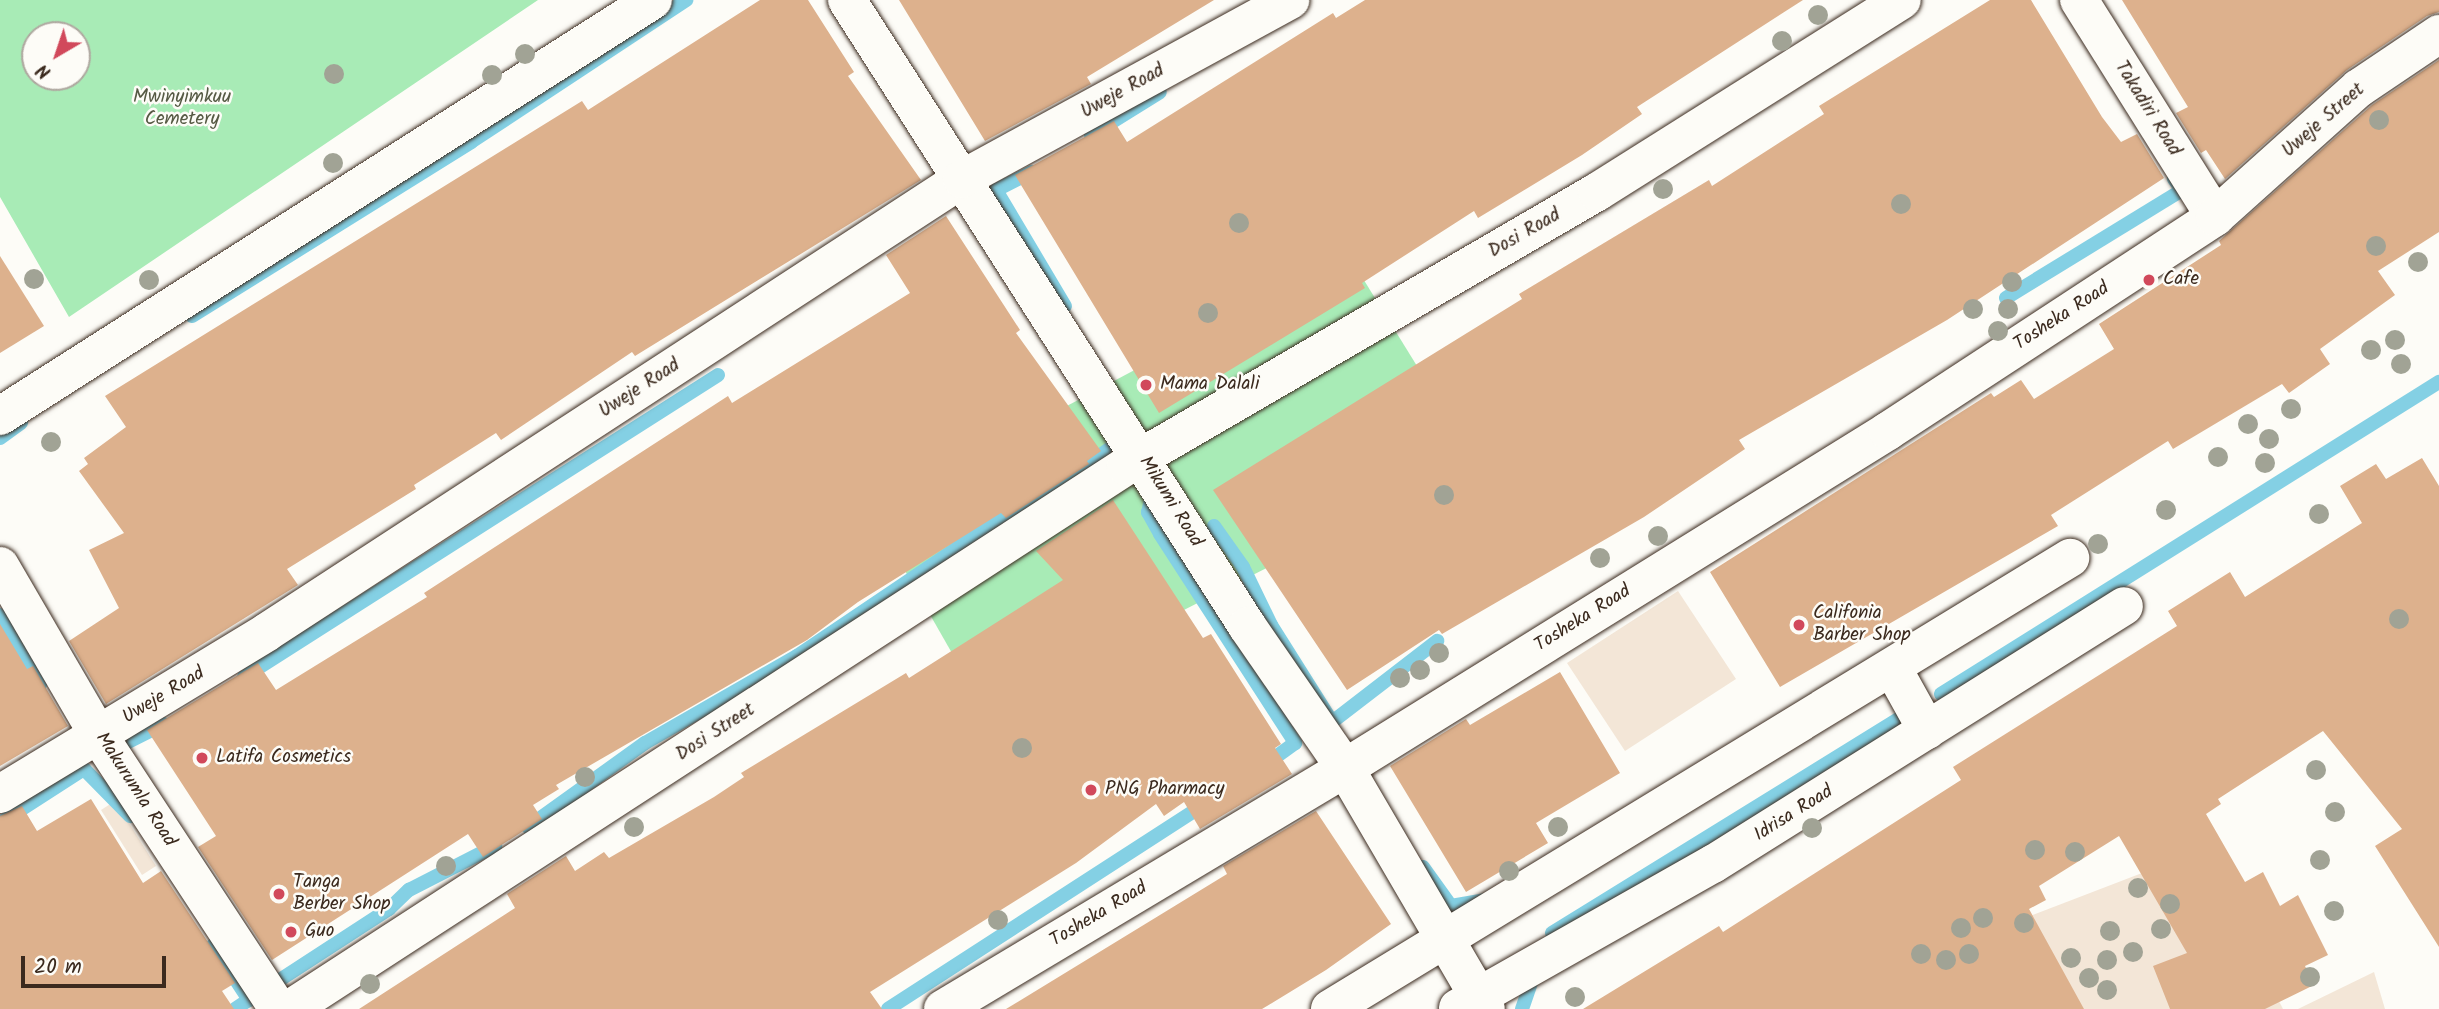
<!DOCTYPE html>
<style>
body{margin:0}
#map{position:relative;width:2439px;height:1009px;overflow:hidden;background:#fdfcf7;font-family:Kalam,sans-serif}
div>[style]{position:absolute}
.built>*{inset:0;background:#f3e6d7}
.green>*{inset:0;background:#a8ebb6}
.stream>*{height:14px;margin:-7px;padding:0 7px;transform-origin:7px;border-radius:7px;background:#84d0e4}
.building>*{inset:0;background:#ddb18d}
.roads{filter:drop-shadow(0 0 2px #3b2a1e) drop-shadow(0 0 2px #3b2a1e)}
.minor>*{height:38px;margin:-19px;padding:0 19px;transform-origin:19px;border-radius:19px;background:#fdfcf7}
.trees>*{width:20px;height:20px;margin:-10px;border-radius:50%;background:#a1a395}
.dots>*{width:19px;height:19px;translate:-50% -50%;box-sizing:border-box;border:4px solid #fdfcf7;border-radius:50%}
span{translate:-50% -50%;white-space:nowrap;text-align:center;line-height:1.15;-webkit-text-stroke:5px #fdfcf7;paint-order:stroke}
.street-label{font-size:19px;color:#3b2a1e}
.park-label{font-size:19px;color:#565a44}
.poi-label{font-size:19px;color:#3b2a1e}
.left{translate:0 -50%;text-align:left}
.north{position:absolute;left:21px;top:21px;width:70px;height:70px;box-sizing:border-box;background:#fdfcf7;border:2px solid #afa8a0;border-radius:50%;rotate:219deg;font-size:19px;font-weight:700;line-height:28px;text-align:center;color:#3b2a1e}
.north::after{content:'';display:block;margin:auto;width:24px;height:32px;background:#d1495b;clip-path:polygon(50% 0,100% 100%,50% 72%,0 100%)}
.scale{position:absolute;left:21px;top:956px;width:145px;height:32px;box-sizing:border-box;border:4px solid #3b2a1e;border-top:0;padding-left:9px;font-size:21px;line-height:24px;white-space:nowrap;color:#3b2a1e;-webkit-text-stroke:5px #fdfcf7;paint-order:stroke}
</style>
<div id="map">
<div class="built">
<div style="clip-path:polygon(1678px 591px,1736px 679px,1625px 751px,1567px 663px)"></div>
<div style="clip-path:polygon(115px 801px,156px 866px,142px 875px,101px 810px)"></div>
<div style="clip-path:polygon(2202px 850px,2283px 1009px,1873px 1009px,1996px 929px)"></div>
<div style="clip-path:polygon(2374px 972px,2385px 1009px,2298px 1009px)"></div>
</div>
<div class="green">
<div style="clip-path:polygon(evenodd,0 0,538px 0,69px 317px,0 197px,0 0,77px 35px,77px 77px,35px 77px,35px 35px,77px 35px)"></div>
<div style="clip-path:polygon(1349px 256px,1451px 421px,1361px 520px,985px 711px,872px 513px,888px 501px)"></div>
</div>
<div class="stream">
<div style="left:1091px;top:135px;width:81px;rotate:-31.9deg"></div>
<div style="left:1032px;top:172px;width:40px;rotate:153.4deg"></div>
<div style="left:996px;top:190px;width:135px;rotate:59.3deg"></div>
<div style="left:2006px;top:298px;width:206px;rotate:-31.5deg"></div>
<div style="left:2182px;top:190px;width:14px;rotate:-126deg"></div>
<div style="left:192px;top:316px;width:329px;rotate:-31.9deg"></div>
<div style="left:471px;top:142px;width:258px;rotate:-33.4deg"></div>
<div style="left:0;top:438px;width:26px;rotate:-36deg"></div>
<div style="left:1153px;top:491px;width:22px;rotate:103deg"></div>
<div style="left:1148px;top:512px;width:25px;rotate:61deg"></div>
<div style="left:1160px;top:534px;width:249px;rotate:57.1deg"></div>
<div style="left:1295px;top:743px;width:37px;rotate:144deg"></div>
<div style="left:1214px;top:526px;width:50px;rotate:54.7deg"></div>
<div style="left:1243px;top:567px;width:64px;rotate:64.2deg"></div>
<div style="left:1271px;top:625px;width:115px;rotate:57.8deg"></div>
<div style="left:1332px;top:722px;width:133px;rotate:-37.6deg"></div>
<div style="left:0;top:615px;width:80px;rotate:59.9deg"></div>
<div style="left:244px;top:677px;width:562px;rotate:-32.5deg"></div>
<div style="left:1941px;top:694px;width:588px;rotate:-32.07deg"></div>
<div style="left:128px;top:742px;width:40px;rotate:-26.6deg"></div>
<div style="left:0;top:823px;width:100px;rotate:-32.7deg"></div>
<div style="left:84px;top:769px;width:66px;rotate:45.6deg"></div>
<div style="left:528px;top:827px;width:144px;rotate:-35.7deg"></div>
<div style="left:645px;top:743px;width:175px;rotate:-29.8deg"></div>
<div style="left:797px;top:656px;width:229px;rotate:-34deg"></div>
<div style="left:987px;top:528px;width:64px;rotate:-29deg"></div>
<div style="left:1043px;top:497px;width:82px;rotate:-36deg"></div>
<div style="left:1423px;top:867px;width:48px;rotate:54.3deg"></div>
<div style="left:1451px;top:906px;width:34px;rotate:-10deg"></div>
<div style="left:1552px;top:933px;width:411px;rotate:-31.7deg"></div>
<div style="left:213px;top:945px;width:66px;rotate:56.8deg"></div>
<div style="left:275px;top:983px;width:136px;rotate:-33deg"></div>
<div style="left:389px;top:909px;width:28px;rotate:-44deg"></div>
<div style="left:409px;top:890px;width:97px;rotate:-27.1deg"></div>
<div style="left:235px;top:1009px;width:25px;rotate:-34deg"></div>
<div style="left:888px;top:1009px;width:380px;rotate:-32.9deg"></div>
<div style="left:1522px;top:1009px;width:36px;rotate:-71deg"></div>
</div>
<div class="building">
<div style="clip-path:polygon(760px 0,808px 0,854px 72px,848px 76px,921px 180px,635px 356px,632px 352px,501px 440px,496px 433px,414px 485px,416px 489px,287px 569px,298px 585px,106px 704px,69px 641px,119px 608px,89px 550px,124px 533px,79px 471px,88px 464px,84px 458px,126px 427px,105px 396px,582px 101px,588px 110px)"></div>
<div style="clip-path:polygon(899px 0,1214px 0,1087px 77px,1091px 84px,985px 141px)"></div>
<div style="clip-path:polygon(1365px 0,1803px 0,1637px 107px,1642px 114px,1582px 155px,1478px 218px,1474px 211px,1362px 283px,1365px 288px,1159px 413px,1015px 175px,1114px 121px,1127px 142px,1333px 13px,1336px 18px)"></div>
<div style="clip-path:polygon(1990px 0,2031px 0,2102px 117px,2121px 142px,2137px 134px,2164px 178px,1947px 320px,1739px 440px,1745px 449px,1644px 517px,1442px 634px,1439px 630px,1347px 690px,1213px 490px,1522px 299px,1519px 294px,1709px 180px,1712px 186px,1824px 114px,1819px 106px)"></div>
<div style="clip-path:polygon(2122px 0,2439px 0,2439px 12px,2427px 16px,2347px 70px,2225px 179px,2206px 150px,2201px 153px,2176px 113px,2188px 107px)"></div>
<div style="clip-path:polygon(2439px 60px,2439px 232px,2378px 271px,2395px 295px,2320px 349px,2330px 364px,2289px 393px,2282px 384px,2173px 449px,2168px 441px,2051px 515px,2058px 526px,1780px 687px,1710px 572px,1991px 393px,1994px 397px,2021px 380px,2034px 399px,2114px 349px,2099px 324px,2221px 245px,2219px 241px,2372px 105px)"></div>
<div style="clip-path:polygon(946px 216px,1020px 330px,1016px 333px,1101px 451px,1087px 461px,1089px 464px,1006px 518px,1001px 513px,858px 602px,807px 640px,556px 785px,559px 789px,533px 805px,542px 819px,483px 857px,468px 834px,272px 960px,198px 847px,216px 836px,147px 730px,258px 663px,276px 690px,427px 597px,424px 593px,728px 396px,732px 403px,910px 293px,886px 255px)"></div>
<div style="clip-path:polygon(0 256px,44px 326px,0 353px)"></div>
<div style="clip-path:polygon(2422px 458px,2439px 486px,2439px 947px,2375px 846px,2402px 829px,2323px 731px,2218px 799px,2221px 804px,2206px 814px,2245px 882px,2263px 872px,2280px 906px,2298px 895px,2328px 955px,2305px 966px,2314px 985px,2265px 1009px,2170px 1009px,2153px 966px,2187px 953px,2119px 836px,2039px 886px,2046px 900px,2029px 909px,2084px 1009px,1583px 1009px,1719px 926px,1723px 932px,1961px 780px,1953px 767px,2177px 626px,2168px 611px,2230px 572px,2245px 597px,2362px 523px,2340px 486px,2376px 464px,2386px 479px)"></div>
<div style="clip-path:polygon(1113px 500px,1203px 638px,1211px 634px,1281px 744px,1275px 748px,1292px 774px,1200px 829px,1184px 802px,1164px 816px,1156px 804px,1076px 863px,870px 992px,882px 1009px,359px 1009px,515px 908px,507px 894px,566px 856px,575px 871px,604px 852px,609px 858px,714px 797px,744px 777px,741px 773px,906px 673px,909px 678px,1063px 580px,1036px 551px)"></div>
<div style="clip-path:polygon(0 624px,27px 669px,33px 666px,68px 726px,0 766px)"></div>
<div style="clip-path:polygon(1560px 672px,1620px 773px,1536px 823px,1548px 843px,1466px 892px,1390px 766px,1466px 719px,1470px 725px)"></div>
<div style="clip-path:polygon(91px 799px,143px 883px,161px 871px,235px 983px,222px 991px,234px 1009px,0 1009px,0 816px,22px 806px,37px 831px)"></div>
<div style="clip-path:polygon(1316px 811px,1391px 924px,1326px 970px,1262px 1009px,1006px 1009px,1227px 874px,1223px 866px)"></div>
</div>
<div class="roads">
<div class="minor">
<div style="left:847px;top:0;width:743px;rotate:57.42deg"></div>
<div style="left:1247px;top:626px;width:173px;rotate:55.4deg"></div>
<div style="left:1345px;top:768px;width:279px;rotate:59.7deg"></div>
<div style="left:2079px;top:0;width:256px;rotate:57.9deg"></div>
<div style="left:0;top:416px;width:774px;rotate:-32.5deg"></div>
<div style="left:0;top:566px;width:197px;rotate:59.8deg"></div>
<div style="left:99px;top:736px;width:326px;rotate:56.7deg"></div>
<div style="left:1893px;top:669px;width:70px;rotate:60.9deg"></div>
<div style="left:0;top:794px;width:312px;rotate:-31.2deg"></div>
<div style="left:267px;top:632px;width:830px;rotate:-33.1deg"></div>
<div style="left:962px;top:179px;width:374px;rotate:-28.6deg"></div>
<div style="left:1458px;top:1008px;width:293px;rotate:-29.5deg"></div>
<div style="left:1713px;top:864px;width:485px;rotate:-32.1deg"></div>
<div style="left:290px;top:1009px;width:997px;rotate:-33deg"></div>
<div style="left:1126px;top:466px;width:545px;rotate:-30.19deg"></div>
<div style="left:1597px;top:192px;width:360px;rotate:-32.2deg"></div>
<div style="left:943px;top:1009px;width:469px;rotate:-30.9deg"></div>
<div style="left:1345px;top:768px;width:639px;rotate:-31.82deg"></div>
<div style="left:1888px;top:431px;width:391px;rotate:-33.2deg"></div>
<div style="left:2215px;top:217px;width:193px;rotate:-41.9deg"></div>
<div style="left:2359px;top:88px;width:97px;rotate:-34deg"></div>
<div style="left:1330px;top:1009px;width:867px;rotate:-31.36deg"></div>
</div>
</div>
<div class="trees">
<div style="left:1818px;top:15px"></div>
<div style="left:1782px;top:41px"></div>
<div style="left:525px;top:54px"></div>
<div style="left:334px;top:74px"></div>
<div style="left:492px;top:75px"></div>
<div style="left:2379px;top:120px"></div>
<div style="left:333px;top:163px"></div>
<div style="left:1663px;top:189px"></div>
<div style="left:1901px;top:204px"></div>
<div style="left:1239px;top:223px"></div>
<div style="left:2376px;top:246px"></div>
<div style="left:2418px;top:262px"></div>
<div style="left:34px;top:279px"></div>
<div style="left:149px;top:280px"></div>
<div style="left:2012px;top:282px"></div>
<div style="left:1973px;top:309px"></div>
<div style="left:2008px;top:309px"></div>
<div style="left:1208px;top:313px"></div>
<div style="left:1998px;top:331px"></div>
<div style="left:2395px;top:340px"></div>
<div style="left:2371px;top:350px"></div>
<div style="left:2401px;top:364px"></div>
<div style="left:2291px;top:409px"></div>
<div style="left:2248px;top:424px"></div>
<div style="left:2269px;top:439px"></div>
<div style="left:51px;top:442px"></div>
<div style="left:2218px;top:457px"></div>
<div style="left:2265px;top:463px"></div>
<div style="left:1444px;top:495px"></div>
<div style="left:2166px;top:510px"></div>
<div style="left:2319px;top:514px"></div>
<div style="left:1658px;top:536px"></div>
<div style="left:2098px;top:544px"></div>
<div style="left:1600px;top:558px"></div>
<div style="left:2399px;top:619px"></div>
<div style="left:1439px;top:653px"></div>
<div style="left:1420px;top:670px"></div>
<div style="left:1400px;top:678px"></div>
<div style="left:1022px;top:748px"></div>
<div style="left:2316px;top:770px"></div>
<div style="left:585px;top:777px"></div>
<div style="left:2335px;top:812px"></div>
<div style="left:634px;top:827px"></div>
<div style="left:1558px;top:827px"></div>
<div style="left:1812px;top:828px"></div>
<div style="left:2035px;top:850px"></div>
<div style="left:2075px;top:852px"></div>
<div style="left:2320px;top:860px"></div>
<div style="left:446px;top:866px"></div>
<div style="left:1509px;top:871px"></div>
<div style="left:2138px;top:888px"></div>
<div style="left:2170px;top:904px"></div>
<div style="left:2334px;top:911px"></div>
<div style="left:1983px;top:918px"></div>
<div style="left:998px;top:920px"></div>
<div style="left:2024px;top:923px"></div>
<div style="left:1961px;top:928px"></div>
<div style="left:2161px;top:929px"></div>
<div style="left:2110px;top:931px"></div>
<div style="left:2133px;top:952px"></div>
<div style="left:1921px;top:954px"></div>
<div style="left:1969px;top:954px"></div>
<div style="left:2071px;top:958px"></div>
<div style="left:1946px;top:960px"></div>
<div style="left:2107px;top:960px"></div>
<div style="left:2310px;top:977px"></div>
<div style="left:2089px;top:978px"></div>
<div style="left:370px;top:984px"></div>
<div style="left:2107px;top:990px"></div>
<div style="left:1575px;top:997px"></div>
</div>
<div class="dots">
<div style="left:2149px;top:280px;background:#d1495b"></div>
<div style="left:1146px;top:385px;background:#d1495b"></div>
<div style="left:1799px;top:625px;background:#d1495b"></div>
<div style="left:202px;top:758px;background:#d1495b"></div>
<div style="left:1091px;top:790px;background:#d1495b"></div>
<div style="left:279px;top:894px;background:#d1495b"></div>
<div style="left:291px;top:932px;background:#d1495b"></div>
</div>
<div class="street-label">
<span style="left:1123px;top:92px;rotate:-29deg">Uweje Road</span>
<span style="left:2147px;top:109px;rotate:58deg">Takadiri Road</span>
<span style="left:2324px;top:121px;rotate:-41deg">Uweje Street</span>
<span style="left:1525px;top:234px;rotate:-30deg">Dosi Road</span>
<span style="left:2062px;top:317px;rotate:-33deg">Tosheka Road</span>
<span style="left:640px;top:389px;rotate:-33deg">Uweje Road</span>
<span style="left:1170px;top:502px;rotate:58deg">Mikumi Road</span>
<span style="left:1583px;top:619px;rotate:-32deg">Tosheka Road</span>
<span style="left:164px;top:696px;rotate:-31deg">Uweje Road</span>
<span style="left:716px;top:733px;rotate:-33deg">Dosi Street</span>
<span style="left:135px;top:790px;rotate:57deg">Makurumla Road</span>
<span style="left:1794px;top:814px;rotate:-32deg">Idrisa Road</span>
<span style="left:1099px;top:915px;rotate:-31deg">Tosheka Road</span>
</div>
<div class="park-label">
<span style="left:182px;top:109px">Mwinyimkuu<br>Cemetery</span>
</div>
<div class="poi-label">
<span class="left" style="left:2163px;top:280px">Cafe</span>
<span class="left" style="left:1160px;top:385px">Mama Dalali</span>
<span class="left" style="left:1813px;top:625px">Califonia<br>Barber Shop</span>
<span class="left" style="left:216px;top:758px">Latifa Cosmetics</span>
<span class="left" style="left:1105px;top:790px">PNG Pharmacy</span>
<span class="left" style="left:293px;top:894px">Tanga<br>Berber Shop</span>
<span class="left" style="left:305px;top:932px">Guo</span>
</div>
<div class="north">N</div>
<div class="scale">20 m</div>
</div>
